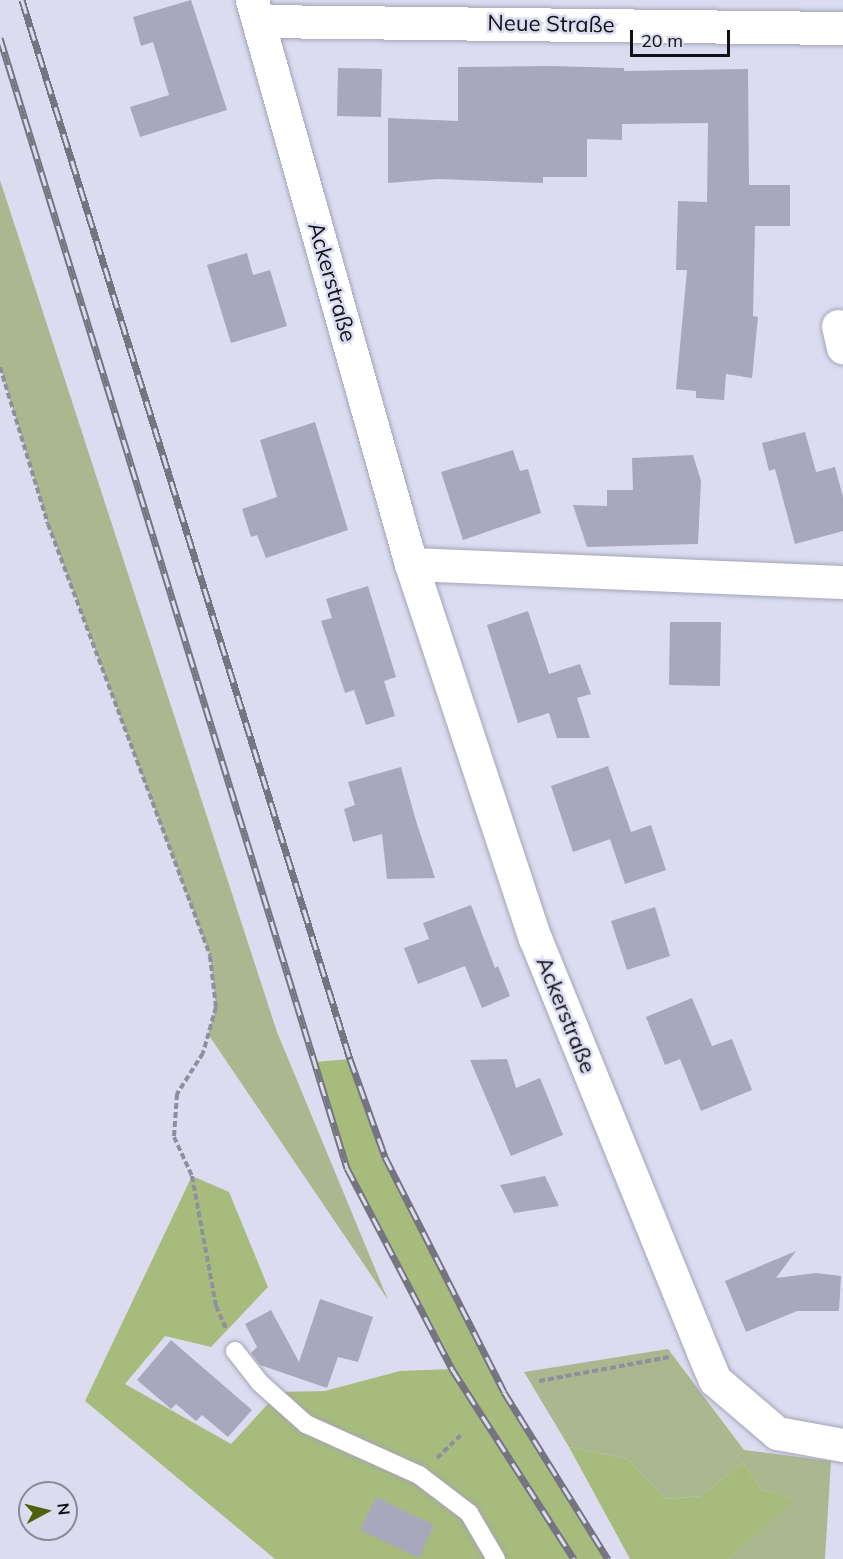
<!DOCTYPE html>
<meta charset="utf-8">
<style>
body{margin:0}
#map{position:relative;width:843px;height:1559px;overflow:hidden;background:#dcdcf1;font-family:Mulish,sans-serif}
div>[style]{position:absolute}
.green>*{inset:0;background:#abb88f}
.forest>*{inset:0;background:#a7bb7c}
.building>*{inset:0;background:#a8a8bc}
.path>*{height:4px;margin-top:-2px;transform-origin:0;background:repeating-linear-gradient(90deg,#8f8f9e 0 6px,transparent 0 9px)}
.roads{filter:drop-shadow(0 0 2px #a4a4b7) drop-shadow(0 0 2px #a4a4b7)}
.lane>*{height:18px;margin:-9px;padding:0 9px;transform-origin:9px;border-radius:9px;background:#fff}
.street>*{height:33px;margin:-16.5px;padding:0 16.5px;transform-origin:16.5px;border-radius:16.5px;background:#fff}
.rail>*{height:7px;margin-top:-3.5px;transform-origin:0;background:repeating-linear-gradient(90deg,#dcdcf1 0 14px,#757582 0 28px);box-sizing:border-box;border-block:2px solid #757582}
span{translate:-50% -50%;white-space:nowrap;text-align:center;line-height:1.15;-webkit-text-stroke:5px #dcdcf1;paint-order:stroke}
.street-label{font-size:22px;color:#101016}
.north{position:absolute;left:18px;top:1481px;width:60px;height:60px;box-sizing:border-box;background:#dcdcf1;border:2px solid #8a8a99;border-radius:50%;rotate:83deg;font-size:16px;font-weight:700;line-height:24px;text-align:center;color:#101016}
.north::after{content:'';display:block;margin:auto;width:21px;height:27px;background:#4e620b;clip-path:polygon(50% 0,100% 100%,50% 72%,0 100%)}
.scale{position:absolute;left:630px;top:30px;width:100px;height:27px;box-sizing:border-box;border:3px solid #101016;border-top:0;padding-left:8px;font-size:18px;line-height:21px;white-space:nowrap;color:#101016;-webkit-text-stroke:4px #dcdcf1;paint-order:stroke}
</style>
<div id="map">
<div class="green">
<div style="clip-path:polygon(0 180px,277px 1032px,388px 1300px,208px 1034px,216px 1007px,210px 956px,48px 524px,0 367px)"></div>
<div style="clip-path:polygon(668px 1349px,744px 1450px,831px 1461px,825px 1559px,729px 1559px,793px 1499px,762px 1490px,743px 1462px,701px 1496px,665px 1499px,628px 1459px,569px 1447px,524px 1372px)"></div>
</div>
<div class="forest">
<div style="clip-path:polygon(350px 1059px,385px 1157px,504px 1392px,608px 1559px,275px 1559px,85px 1401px,192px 1176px,229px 1192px,268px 1287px,211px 1347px,165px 1336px,125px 1384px,231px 1444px,279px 1392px,325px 1391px,400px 1371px,452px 1369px,347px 1168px,315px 1062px)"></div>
<div style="clip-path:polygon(569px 1447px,628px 1459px,665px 1499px,701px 1496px,743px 1462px,762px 1490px,794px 1499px,729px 1559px,630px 1559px)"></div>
</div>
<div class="building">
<div style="clip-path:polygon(191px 0,227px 110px,140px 137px,130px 107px,169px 95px,153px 42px,141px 46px,133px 17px)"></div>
<div style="clip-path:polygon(550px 66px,624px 68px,624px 71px,748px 69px,749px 185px,790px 185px,790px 226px,755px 226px,753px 316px,758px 317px,752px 378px,726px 374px,724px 400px,696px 398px,696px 391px,676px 389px,687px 270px,676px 270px,678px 201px,707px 202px,708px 123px,622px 124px,622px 140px,587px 139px,587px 177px,543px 177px,543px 183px,438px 179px,388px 183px,388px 118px,458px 121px,458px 67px)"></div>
<div style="clip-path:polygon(338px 68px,382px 69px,381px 117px,337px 116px)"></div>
<div style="clip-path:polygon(247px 253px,253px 275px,270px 270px,287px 326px,231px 343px,207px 265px)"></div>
<div style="clip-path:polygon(315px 422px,348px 530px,266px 558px,257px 535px,251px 537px,242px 509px,277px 497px,260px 440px)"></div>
<div style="clip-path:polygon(805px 432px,816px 472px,835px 467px,843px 497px,843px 531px,795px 544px,775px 469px,769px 471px,762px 443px)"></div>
<div style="clip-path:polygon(513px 450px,520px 471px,528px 469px,541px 513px,463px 540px,441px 472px)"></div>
<div style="clip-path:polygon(693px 455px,701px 481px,698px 544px,587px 547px,573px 505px,607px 506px,607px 490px,633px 490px,632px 458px)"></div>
<div style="clip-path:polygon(368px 586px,396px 677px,384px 681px,395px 716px,366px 725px,354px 690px,345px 693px,321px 621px,332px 618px,326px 599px)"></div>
<div style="clip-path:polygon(528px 611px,549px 674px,580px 664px,591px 694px,577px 698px,590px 738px,557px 738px,549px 713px,518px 723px,487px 625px)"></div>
<div style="clip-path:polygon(670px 622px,721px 622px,720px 686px,669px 685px)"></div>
<div style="clip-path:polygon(608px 766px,631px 832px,651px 825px,666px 870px,625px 884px,610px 839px,625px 834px,573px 852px,551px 786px)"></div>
<div style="clip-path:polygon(401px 767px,416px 821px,435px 878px,387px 879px,382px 834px,353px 842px,344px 809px,355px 805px,348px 782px)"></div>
<div style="clip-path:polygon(471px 905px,495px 968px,498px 966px,510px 996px,482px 1008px,465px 966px,418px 984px,404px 948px,429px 939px,423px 923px)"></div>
<div style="clip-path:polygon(655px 907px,670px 956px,627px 970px,611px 921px)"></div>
<div style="clip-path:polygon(692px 998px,712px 1046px,732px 1039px,752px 1090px,701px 1111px,680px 1059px,665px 1065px,646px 1017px)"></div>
<div style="clip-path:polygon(507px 1059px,516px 1088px,540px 1078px,563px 1135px,511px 1156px,470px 1060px)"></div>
<div style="clip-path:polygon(545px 1176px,559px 1206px,514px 1213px,500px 1185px)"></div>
<div style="clip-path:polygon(796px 1251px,776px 1278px,816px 1273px,841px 1276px,839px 1311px,797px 1311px,746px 1332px,725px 1281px)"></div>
<div style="clip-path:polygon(320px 1299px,373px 1317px,358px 1362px,338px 1357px,327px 1388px,260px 1365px,251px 1353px,257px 1347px,245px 1324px,271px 1310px,299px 1362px)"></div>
<div style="clip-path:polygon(171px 1340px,252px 1410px,228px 1437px,202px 1415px,196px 1421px,176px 1404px,171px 1409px,137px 1380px)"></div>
<div style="clip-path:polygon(376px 1497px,434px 1525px,419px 1558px,360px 1530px)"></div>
</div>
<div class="path">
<div style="left:0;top:367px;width:164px;rotate:73deg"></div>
<div style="left:48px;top:524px;width:461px;rotate:69.4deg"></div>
<div style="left:210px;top:956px;width:51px;rotate:83.3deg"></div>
<div style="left:216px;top:1007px;width:48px;rotate:105.8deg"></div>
<div style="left:203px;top:1053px;width:49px;rotate:122.4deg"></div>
<div style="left:177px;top:1094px;width:43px;rotate:94deg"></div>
<div style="left:174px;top:1137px;width:43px;rotate:65.2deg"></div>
<div style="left:192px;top:1176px;width:132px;rotate:79.5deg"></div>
<div style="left:216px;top:1306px;width:24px;rotate:66deg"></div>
<div style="left:539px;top:1381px;width:133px;rotate:-10.4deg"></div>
<div style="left:437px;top:1458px;width:36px;rotate:-44deg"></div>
</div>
<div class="roads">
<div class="lane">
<div style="left:235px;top:1351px;width:41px;rotate:52deg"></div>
<div style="left:260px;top:1383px;width:62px;rotate:41.7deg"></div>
<div style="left:306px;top:1424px;width:124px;rotate:24.3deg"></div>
<div style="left:419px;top:1475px;width:63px;rotate:37.2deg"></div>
<div style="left:469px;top:1513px;width:53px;rotate:59.6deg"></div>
</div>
<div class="street">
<div style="left:252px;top:0;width:586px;rotate:74.26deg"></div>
<div style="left:411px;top:564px;width:394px;rotate:71.7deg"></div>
<div style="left:535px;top:938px;width:447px;rotate:67.9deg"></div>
<div style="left:703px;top:1352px;width:30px;rotate:67deg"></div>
<div style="left:715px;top:1380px;width:82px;rotate:40.5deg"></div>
<div style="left:777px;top:1433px;width:67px;rotate:10.3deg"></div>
<div style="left:259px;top:21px;width:584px;rotate:0.69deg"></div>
<div style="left:838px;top:326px;width:22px;rotate:77deg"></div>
<div style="left:411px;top:564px;width:432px;rotate:2.4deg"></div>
</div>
</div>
<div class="rail">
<div style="left:22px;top:0;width:1109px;rotate:72.79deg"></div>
<div style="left:350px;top:1059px;width:104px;rotate:70.3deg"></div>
<div style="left:385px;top:1157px;width:263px;rotate:63.1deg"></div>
<div style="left:504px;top:1392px;width:197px;rotate:58.1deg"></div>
<div style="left:0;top:38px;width:1182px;rotate:72.93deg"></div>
<div style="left:347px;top:1168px;width:227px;rotate:62.4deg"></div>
<div style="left:452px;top:1369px;width:226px;rotate:57.3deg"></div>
</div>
<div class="street-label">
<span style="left:551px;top:24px;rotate:1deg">Neue Straße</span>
<span style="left:332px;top:282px;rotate:74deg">Ackerstraße</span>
<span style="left:566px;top:1015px;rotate:68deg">Ackerstraße</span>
</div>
<div class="north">N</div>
<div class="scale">20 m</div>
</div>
